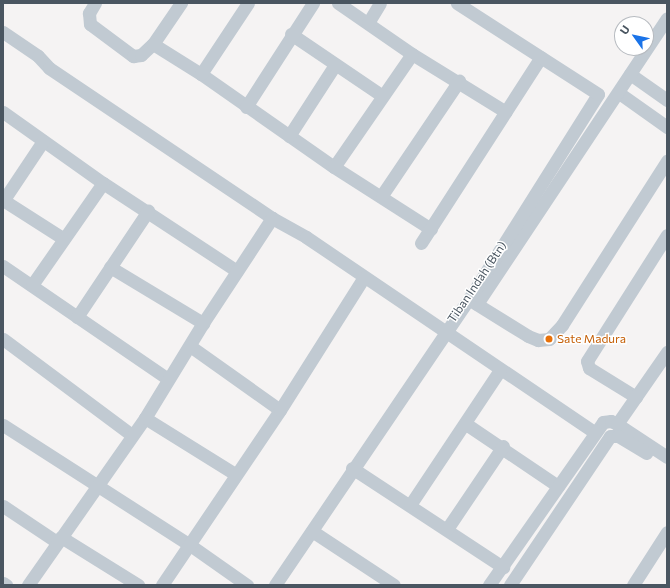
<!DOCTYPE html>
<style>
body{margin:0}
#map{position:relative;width:670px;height:588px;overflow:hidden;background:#f5f3f3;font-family:Commissioner,sans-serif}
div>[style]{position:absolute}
.street>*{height:13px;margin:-6.5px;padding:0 6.5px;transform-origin:6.5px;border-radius:6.5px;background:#c1cad2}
.dots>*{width:11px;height:11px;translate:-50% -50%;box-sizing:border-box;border:2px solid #fff;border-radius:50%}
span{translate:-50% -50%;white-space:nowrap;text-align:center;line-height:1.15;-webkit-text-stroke:3px #fff;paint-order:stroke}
.street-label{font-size:12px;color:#4a5661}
.food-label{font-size:12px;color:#c56008}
.left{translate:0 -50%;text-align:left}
.frame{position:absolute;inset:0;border:4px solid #4a5661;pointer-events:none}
.north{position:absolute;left:614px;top:16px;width:40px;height:40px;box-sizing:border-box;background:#fff;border:1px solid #b7bbc0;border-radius:50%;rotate:303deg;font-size:11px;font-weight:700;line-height:16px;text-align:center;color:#4a5661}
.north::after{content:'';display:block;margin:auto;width:14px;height:18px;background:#1a73e8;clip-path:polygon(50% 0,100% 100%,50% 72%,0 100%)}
</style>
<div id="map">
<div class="street">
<div style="left:95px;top:3px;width:12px;rotate:121deg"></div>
<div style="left:89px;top:13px;width:11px;rotate:85deg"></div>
<div style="left:90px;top:24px;width:54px;rotate:36.7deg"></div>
<div style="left:133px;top:56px;width:8px;rotate:-7deg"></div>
<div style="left:141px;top:55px;width:16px;rotate:-43deg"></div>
<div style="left:153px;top:44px;width:50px;rotate:-55.7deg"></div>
<div style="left:338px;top:3px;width:90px;rotate:34.6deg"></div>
<div style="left:412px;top:54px;width:110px;rotate:31.7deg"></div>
<div style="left:368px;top:23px;width:23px;rotate:-59deg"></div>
<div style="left:3px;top:32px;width:42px;rotate:34.4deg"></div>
<div style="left:38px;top:56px;width:16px;rotate:47deg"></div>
<div style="left:49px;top:68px;width:269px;rotate:33.9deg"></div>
<div style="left:272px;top:218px;width:39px;rotate:29deg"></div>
<div style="left:306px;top:237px;width:349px;rotate:34.1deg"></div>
<div style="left:291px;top:34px;width:109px;rotate:34.1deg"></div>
<div style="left:153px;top:44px;width:57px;rotate:32deg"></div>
<div style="left:201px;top:74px;width:162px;rotate:35deg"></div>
<div style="left:334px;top:167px;width:115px;rotate:32.6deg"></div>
<div style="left:201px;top:74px;width:85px;rotate:-56.5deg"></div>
<div style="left:630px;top:74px;width:45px;rotate:35.1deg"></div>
<div style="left:619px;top:93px;width:59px;rotate:35.3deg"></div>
<div style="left:246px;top:107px;width:124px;rotate:-57.2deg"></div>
<div style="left:3px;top:112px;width:123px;rotate:35.4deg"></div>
<div style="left:103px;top:183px;width:160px;rotate:33.3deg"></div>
<div style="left:289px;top:136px;width:85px;rotate:-57.1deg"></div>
<div style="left:334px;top:167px;width:137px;rotate:-55.4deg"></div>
<div style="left:382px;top:195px;width:138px;rotate:-56deg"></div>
<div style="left:3px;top:200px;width:72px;rotate:32.6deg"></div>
<div style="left:3px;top:201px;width:72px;rotate:-56.3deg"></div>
<div style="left:421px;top:243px;width:221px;rotate:-57.2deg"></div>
<div style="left:3px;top:266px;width:200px;rotate:34.4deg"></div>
<div style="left:110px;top:267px;width:109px;rotate:31.1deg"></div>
<div style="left:32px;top:285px;width:124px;rotate:-55.2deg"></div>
<div style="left:470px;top:300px;width:68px;rotate:31.8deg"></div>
<div style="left:528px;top:336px;width:11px;rotate:22deg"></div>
<div style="left:538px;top:340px;width:11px;rotate:-5deg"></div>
<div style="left:549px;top:339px;width:19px;rotate:-47deg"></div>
<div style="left:562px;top:325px;width:195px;rotate:-57.4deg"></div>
<div style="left:477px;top:304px;width:343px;rotate:-56.4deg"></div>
<div style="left:77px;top:317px;width:128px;rotate:-56.2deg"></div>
<div style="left:3px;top:339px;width:161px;rotate:36.7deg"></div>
<div style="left:190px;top:346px;width:110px;rotate:35.4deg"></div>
<div style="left:636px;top:397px;width:55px;rotate:-148.3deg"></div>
<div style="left:589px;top:368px;width:7px;rotate:-106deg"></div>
<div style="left:587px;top:361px;width:149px;rotate:-57.6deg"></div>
<div style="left:145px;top:418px;width:106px;rotate:31.9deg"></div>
<div style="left:466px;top:424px;width:111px;rotate:34deg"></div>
<div style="left:617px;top:424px;width:88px;rotate:-55.2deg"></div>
<div style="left:3px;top:425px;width:222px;rotate:32.7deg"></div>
<div style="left:190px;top:545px;width:70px;rotate:35.1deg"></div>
<div style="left:352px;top:468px;width:181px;rotate:33.3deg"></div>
<div style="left:410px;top:505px;width:162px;rotate:-56.3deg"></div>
<div style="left:3px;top:506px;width:65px;rotate:33.7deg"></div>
<div style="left:447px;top:529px;width:100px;rotate:-56deg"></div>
<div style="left:312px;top:531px;width:98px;rotate:33.4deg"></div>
<div style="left:61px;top:537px;width:91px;rotate:31.9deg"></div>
<div style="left:3px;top:583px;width:4px;rotate:34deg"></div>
<div style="left:28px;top:585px;width:204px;rotate:-55deg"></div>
<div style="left:145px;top:418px;width:111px;rotate:-58.6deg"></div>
<div style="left:203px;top:323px;width:126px;rotate:-56.7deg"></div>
<div style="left:162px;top:585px;width:211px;rotate:-56deg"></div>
<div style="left:280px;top:410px;width:157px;rotate:-57.7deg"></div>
<div style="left:275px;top:585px;width:346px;rotate:-55.9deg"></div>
<div style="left:469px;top:299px;width:242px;rotate:-57.8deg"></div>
<div style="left:598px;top:94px;width:168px;rotate:-147.2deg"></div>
<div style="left:489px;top:585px;width:199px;rotate:-55deg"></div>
<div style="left:603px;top:422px;width:8px;rotate:-7deg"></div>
<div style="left:611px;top:421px;width:7px;rotate:27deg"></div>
<div style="left:617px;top:424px;width:60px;rotate:33.4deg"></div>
<div style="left:510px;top:585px;width:179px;rotate:-56.1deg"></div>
<div style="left:610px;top:436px;width:8px"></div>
<div style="left:618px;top:436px;width:33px;rotate:31deg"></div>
<div style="left:633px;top:585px;width:63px;rotate:-57.3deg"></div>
</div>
<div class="dots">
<div style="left:549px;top:339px;background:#e8710a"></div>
</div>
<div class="street-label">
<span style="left:477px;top:282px;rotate:-56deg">Tiban Indah (Btn)</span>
</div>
<div class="food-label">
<span class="left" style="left:557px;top:339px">Sate Madura</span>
</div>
<div class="frame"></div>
<div class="north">U</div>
</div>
